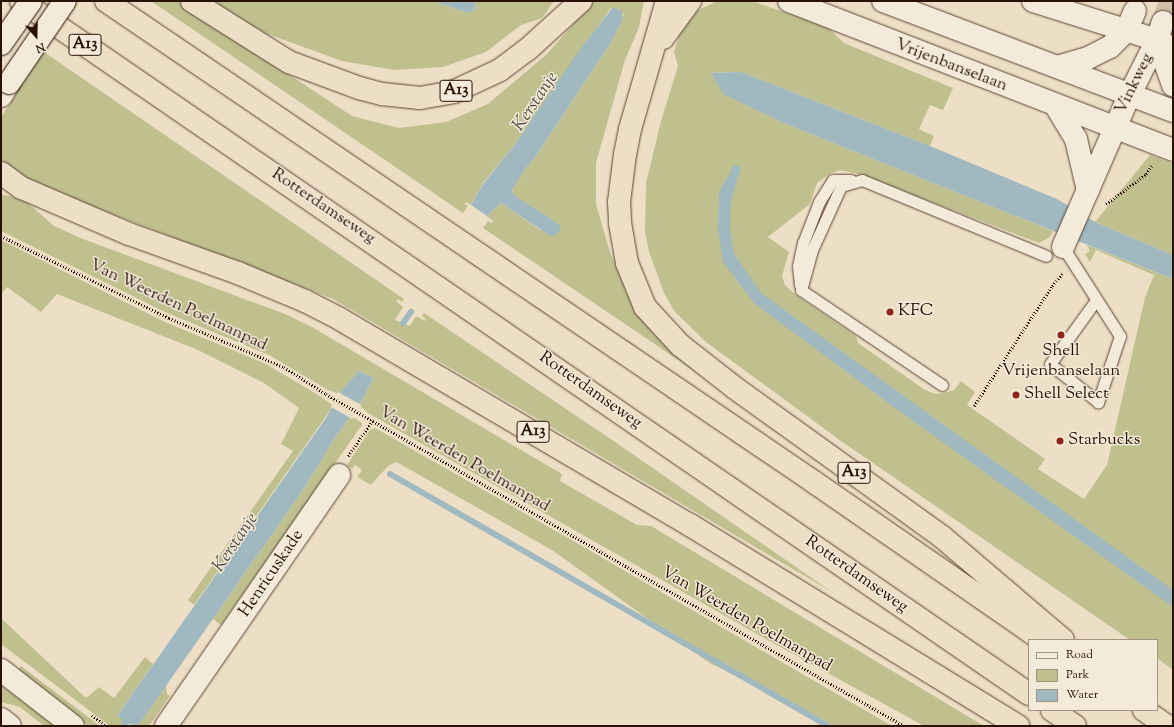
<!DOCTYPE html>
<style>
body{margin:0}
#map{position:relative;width:1174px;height:727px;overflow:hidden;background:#eddfc5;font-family:"Sorts Mill Goudy",serif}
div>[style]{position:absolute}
.green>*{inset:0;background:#c0c08f}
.water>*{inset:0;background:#a0b9c0}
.pier>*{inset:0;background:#eddfc5}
.stream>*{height:6px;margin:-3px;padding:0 3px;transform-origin:3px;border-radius:3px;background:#a0b9c0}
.minor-tunnel>*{height:22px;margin-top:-11px;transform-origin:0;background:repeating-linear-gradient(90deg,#d0c0a8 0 22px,transparent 0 33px)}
.path>*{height:2.5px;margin-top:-1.25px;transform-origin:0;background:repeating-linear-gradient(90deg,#2a1105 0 1px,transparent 0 3px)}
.roads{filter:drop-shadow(0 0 1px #5b4435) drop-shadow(0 0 1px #5b4435)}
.service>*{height:11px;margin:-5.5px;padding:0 5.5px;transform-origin:5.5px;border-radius:5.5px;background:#f3ead9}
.minor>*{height:22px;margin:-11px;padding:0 11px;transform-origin:11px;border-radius:11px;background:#f3ead9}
.secondary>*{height:22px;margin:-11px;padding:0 11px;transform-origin:11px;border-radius:11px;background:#f3ead9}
.motorway>*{height:22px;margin:-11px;padding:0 11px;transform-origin:11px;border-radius:11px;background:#eddfc5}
.bridges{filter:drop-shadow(0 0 1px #2a1105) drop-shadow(0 0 1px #2a1105)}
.secondary-bridge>*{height:22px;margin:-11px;padding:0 11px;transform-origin:11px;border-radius:11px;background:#f3ead9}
.dots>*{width:11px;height:11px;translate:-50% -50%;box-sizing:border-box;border:2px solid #f3ead9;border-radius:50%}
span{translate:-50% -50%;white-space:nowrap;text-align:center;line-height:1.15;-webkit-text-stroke:3px #f3ead9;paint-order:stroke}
.shield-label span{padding:1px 3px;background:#f3ead9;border:1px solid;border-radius:3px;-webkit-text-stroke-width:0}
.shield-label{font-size:16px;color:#2a1105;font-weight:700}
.street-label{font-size:17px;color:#2a1105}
.poi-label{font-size:17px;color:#2a1105}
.left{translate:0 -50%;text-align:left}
.water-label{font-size:18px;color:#534c46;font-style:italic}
.frame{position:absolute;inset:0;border:2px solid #2a1105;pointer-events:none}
.legend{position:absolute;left:1028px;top:639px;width:130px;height:72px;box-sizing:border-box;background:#f3ead9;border:1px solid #a39384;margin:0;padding:5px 7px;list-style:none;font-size:12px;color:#2a1105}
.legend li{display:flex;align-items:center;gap:8px;height:20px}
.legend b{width:20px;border:1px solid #a39384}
.north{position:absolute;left:16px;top:16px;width:40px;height:40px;-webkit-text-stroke:3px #f3ead9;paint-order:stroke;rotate:160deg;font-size:11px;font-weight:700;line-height:16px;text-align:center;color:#2a1105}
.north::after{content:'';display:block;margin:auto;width:14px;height:18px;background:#2a1105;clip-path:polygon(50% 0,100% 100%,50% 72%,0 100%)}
</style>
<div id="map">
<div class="green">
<div style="clip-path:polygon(151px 1px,177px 1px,352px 116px,399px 128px,446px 122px,488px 104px,547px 54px,594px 1px,644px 1px,639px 27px,625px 60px,596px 163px,596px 204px,610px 252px,630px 299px,653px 330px,730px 395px,483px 228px,488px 221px,492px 223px,493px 221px,487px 216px,501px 203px,540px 230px,560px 225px,514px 195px,512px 190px,526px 168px,536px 156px,612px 41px,624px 15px,619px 9px,611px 8px,516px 143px,483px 183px,471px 205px,466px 202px,464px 203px,468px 206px,463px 213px)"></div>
<div style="clip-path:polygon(213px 1px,432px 1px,469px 13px,475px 9px,476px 1px,554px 1px,542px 18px,521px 25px,486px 52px,443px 67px,394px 70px,342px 61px,262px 32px)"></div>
<div style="clip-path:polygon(718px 1px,755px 2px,827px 27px,844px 43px,953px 88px,943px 110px,930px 105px,919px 129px,934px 136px,930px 146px,741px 72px,711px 73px,786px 124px,1053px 231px,1050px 237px,1039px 243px,858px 174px,841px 170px,831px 173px,817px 183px,810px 204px,768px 237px,789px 252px,782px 276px,785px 285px,797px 296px,856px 336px,858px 343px,925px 390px,936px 394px,944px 393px,954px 390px,961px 381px,975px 392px,967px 405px,1045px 459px,1038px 469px,1084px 499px,1107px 465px,1145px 297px,1154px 275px,1096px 250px,1090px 262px,1085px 254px,1090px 251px,1087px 245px,1173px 279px,1173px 670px,1157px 658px,1157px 640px,1130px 640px,841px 441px,706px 342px,675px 312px,664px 293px,649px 252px,645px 232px,646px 183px,661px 121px,678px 66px,674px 52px,683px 24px,698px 10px)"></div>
<div style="clip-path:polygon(44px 52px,404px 299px,402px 302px,398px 299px,396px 301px,403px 307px,395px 320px,410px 326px,416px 316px,425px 321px,426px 319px,422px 316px,424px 313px,618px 444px,832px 592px,333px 299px,81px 202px,28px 179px,6px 166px,1px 160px,1px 117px)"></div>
<div style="clip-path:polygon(1150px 155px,1173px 164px,1173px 255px,1095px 222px)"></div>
<div style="clip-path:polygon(1px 195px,10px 196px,28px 203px,54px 226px,83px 239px,285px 314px,312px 327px,562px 474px,560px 481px,637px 525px,651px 526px,984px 726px,924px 726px,764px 638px,368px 413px,359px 405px,374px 378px,359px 371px,339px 394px,328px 390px,269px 355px,165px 312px,1px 231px)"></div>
<div style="clip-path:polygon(1px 240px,165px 322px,266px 364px,323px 398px,333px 406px,194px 605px,188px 600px,293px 451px,281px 444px,299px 408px,264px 383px,198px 350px,57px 294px,41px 312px,7px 287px,1px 295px)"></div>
<div style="clip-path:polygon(351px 416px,362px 423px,362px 425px,221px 625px,213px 619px,303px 490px,336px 436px)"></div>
<div style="clip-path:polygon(375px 428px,589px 550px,892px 726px,834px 726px,708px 662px,552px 550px,400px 464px,396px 462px,388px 466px,371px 485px,357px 477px,362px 470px,355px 465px,352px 469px,347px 465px,370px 430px)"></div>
<div style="clip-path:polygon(1px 618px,86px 698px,99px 687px,114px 698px,145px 657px,153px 664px,117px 716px,123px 719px,121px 723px,125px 726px,110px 726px,1px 644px)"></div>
<div style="clip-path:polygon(21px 666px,100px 726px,88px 726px,17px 672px)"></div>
<div style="clip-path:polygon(1px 685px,55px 726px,44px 726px,20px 707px,1px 702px)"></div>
<div style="clip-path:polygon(166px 686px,167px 694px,170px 696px,149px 726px,138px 726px)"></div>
</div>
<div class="water">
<div style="clip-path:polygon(432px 1px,476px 1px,475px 9px,469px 13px)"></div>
<div style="clip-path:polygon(613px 7px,622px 11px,623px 18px,612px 41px,536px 156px,526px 168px,512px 190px,514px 195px,560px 225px,560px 231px,554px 236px,550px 236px,501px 203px,487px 216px,471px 205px,483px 184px,516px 143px,578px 52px)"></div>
<div style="clip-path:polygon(741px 72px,930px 146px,1057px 199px,1095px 222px,1173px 255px,1173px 279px,786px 124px,723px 94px,711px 73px)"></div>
<div style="clip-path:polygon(734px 165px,741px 167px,731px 201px,730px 229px,734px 253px,761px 293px,1173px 590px,1173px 607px,895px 408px,754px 303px,723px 262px,718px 230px,719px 192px)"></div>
<div style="clip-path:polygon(359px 371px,374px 378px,359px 405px,336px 436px,303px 490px,138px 726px,130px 724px,125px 726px,121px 723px,122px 719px,117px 716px,326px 418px,342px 390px)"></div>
</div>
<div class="pier">
<div style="clip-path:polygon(338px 392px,361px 405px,352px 419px,331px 407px)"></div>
</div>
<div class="stream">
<div style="left:403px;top:323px;width:14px;rotate:-54deg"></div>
<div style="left:390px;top:474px;width:505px;rotate:29.91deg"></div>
</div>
<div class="minor-tunnel">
<div style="left:1163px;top:22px;width:22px;rotate:-72deg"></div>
</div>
<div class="path">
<div style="left:1106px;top:204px;width:50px;rotate:-36.9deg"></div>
<div style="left:1146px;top:174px;width:11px;rotate:-56deg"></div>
<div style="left:1px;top:236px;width:187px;rotate:26deg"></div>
<div style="left:169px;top:318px;width:125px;rotate:23.1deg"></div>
<div style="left:284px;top:367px;width:50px;rotate:32.7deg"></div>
<div style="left:326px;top:394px;width:667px;rotate:29.87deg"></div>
<div style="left:974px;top:406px;width:143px;rotate:-57deg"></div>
<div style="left:1052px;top:286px;width:16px;rotate:-50deg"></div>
<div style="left:348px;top:456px;width:44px;rotate:-55.2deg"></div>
<div style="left:92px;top:715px;width:18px;rotate:38deg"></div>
</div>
<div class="roads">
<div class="service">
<div style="left:1063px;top:247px;width:106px;rotate:57.4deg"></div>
<div style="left:1120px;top:336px;width:70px;rotate:108.4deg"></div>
<div style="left:1098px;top:402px;width:61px;rotate:-141.6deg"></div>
<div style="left:1050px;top:364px;width:79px;rotate:-54.3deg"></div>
<div style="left:800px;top:285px;width:19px;rotate:-96deg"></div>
<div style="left:798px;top:266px;width:24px;rotate:-78deg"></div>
<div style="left:803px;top:243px;width:44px;rotate:-68.7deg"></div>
<div style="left:819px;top:202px;width:26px;rotate:-58deg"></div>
<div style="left:833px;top:180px;width:18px"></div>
<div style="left:942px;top:385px;width:170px;rotate:-146deg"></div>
<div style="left:801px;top:290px;width:41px;rotate:-74.6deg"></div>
<div style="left:812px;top:250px;width:70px;rotate:-65.6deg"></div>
<div style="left:841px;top:186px;width:22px;rotate:-16deg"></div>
<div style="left:862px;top:180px;width:199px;rotate:22.4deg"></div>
</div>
<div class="minor">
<div style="left:1033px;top:1px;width:130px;rotate:17.5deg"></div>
<div style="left:1157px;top:40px;width:18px;rotate:29deg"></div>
<div style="left:1157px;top:40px;width:48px;rotate:70.4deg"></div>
<div style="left:1057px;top:67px;width:32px;rotate:-16deg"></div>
<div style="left:1088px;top:58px;width:25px;rotate:-27deg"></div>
<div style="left:1110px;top:47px;width:23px;rotate:-45deg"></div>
<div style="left:1126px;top:31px;width:22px;rotate:-66deg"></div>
<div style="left:1063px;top:247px;width:167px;rotate:-66.4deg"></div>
<div style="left:1130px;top:94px;width:60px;rotate:-63.4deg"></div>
<div style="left:1157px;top:40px;width:19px;rotate:-72deg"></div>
<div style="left:166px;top:726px;width:305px;rotate:-55.4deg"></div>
</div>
<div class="secondary">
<div style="left:789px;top:1px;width:412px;rotate:21.2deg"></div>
<div style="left:883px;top:1px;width:310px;rotate:20.8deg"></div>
<div style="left:1px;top:96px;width:15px;rotate:-58deg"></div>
<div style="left:1056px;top:106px;width:39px;rotate:59deg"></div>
<div style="left:1076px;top:139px;width:53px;rotate:77deg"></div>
<div style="left:1px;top:670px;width:91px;rotate:37.9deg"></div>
<div style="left:1px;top:719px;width:11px;rotate:38deg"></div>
</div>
<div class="motorway">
<div style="left:21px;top:1px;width:1223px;rotate:34.51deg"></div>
<div style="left:106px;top:1px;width:856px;rotate:34.19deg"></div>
<div style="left:814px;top:482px;width:277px;rotate:34.7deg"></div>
<div style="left:192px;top:1px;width:115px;rotate:32.2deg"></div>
<div style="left:289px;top:62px;width:75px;rotate:20.4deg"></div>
<div style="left:359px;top:88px;width:24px;rotate:15deg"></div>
<div style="left:382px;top:94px;width:38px;rotate:6deg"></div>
<div style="left:420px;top:98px;width:34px;rotate:-10deg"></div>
<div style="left:453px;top:92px;width:52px;rotate:-25.1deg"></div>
<div style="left:500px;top:70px;width:34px;rotate:-37deg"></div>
<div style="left:527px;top:50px;width:73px;rotate:-42.2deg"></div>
<div style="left:667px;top:1px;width:133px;rotate:106.1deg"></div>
<div style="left:630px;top:129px;width:25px;rotate:101deg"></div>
<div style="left:625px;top:154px;width:48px;rotate:97.1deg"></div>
<div style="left:619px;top:202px;width:21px;rotate:87deg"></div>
<div style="left:620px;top:223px;width:41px;rotate:80.1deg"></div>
<div style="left:627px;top:263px;width:48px;rotate:67.8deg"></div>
<div style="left:645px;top:307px;width:52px;rotate:47.4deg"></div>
<div style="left:680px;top:345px;width:70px;rotate:38deg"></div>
<div style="left:735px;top:388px;width:254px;rotate:35.7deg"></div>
<div style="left:941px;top:536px;width:160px;rotate:40.4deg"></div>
<div style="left:663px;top:38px;width:46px;rotate:-53.9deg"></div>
<div style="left:1px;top:173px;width:26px;rotate:36deg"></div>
<div style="left:22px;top:188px;width:116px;rotate:23.3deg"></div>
<div style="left:129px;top:234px;width:116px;rotate:19.7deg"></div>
<div style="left:238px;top:273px;width:73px;rotate:22.7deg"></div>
<div style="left:305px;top:301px;width:39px;rotate:27deg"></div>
<div style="left:340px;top:319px;width:406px;rotate:30.5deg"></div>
<div style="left:690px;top:525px;width:385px;rotate:31.5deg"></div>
<div style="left:1052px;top:710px;width:28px;rotate:35deg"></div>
<div style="left:1144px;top:710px;width:28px;rotate:35deg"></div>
</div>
</div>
<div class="bridges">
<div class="secondary-bridge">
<div style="left:1px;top:44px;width:52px;rotate:-55.1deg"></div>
<div style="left:9px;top:83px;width:99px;rotate:-55.7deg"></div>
</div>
</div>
<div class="dots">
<div style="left:890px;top:312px;background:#8f2418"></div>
<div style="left:1061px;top:335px;background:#8f2418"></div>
<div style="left:1016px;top:395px;background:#8f2418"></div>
<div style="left:1060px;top:441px;background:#8f2418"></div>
</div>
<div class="shield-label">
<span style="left:85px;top:45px">A13</span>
<span style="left:456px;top:91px">A13</span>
<span style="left:533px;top:432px">A13</span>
<span style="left:854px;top:473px">A13</span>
</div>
<div class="street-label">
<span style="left:951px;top:66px;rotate:21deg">Vrijenbanselaan</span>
<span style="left:1135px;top:84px;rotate:-64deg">Vinkweg</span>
<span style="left:323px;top:207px;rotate:34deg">Rotterdamseweg</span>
<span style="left:178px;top:306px;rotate:25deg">Van Weerden Poelmanpad</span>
<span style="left:590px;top:391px;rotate:35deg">Rotterdamseweg</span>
<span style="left:464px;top:460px;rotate:30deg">Van Weerden Poelmanpad</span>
<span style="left:272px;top:574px;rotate:-56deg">Henricuskade</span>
<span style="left:856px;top:575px;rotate:35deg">Rotterdamseweg</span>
<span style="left:746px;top:620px;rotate:30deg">Van Weerden Poelmanpad</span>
</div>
<div class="poi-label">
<span class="left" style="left:898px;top:312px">KFC</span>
<span style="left:1061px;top:362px">Shell<br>Vrijenbanselaan</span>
<span class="left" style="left:1024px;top:395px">Shell Select</span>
<span class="left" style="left:1068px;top:441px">Starbucks</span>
</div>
<div class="water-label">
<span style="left:536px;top:102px;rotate:-56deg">Kerstanje</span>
<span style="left:236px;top:543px;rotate:-56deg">Kerstanje</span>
</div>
<div class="frame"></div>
<ul class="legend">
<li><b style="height:5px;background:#f3ead9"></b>Road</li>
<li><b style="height:11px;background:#c0c08f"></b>Park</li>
<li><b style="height:11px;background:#a0b9c0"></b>Water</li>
</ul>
<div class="north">N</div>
</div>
